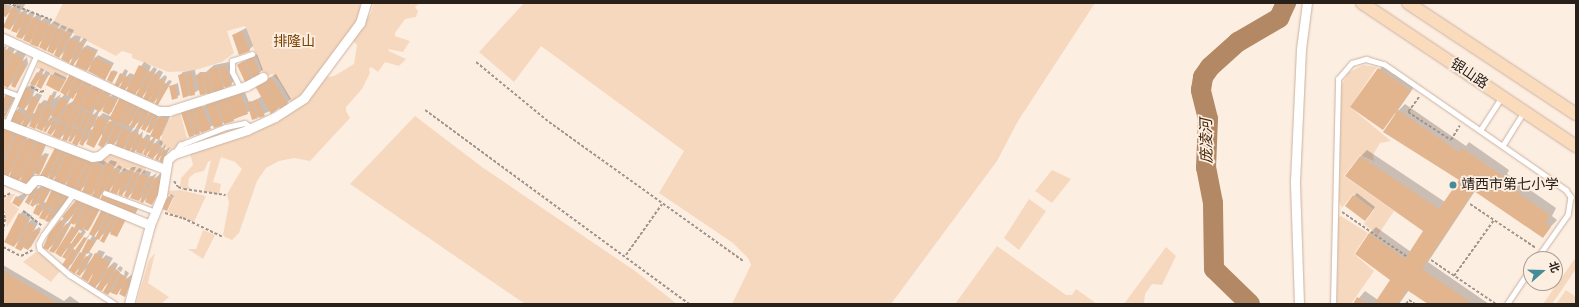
<!DOCTYPE html>
<meta charset="utf-8">
<style>
body{margin:0}
#map{position:relative;width:1579px;height:307px;overflow:hidden;background:#fdeee2;font-family:Signika,"Noto Sans SC",sans-serif}
div>[style]{position:absolute}
.green>*{inset:0;background:#f6d8bf}
.shadow>*{inset:0;background:#0003}
.river>*{height:20px;margin:-10px;padding:0 10px;transform-origin:10px;border-radius:10px;background:#b38864}
.building>*{inset:0;background:#e2b58f}
.path>*{height:2px;margin-top:-1px;transform-origin:0;background:repeating-linear-gradient(90deg,#a1958b 0 3px,transparent 0 5px)}
.roads{filter:drop-shadow(0 0 1px #cab2a0) drop-shadow(0 0 1px #cab2a0)}
.service>*{height:4.5px;margin:-2.25px;padding:0 2.25px;transform-origin:2.25px;border-radius:2.25px;background:#fff}
.minor>*{height:9px;margin:-4.5px;padding:0 4.5px;transform-origin:4.5px;border-radius:4.5px;background:#fff}
.secondary>*{height:12px;margin:-6px;padding:0 6px;transform-origin:6px;border-radius:6px;background:#fadcbc}
.dots>*{width:11px;height:11px;translate:-50% -50%;box-sizing:border-box;border:2px solid #fdeee2;border-radius:50%}
span{translate:-50% -50%;white-space:nowrap;text-align:center;line-height:1.15;-webkit-text-stroke:3.5px #fdeee2;paint-order:stroke}
.park-label{font-size:14px;color:#7a4200}
.street-label{font-size:14px;color:#292019}
.poi-label{font-size:14px;color:#292019}
.left{translate:0 -50%;text-align:left}
.water-label{font-size:15px;color:#442608;font-style:italic}
.frame{position:absolute;inset:0;border:4px solid #292019;pointer-events:none}
.north{position:absolute;left:1523px;top:251px;width:40px;height:40px;box-sizing:border-box;background:#fdeee2;border:1px solid #a89c92;border-radius:50%;rotate:70deg;font-size:11px;font-weight:700;line-height:16px;text-align:center;color:#292019}
.north::after{content:'';display:block;margin:auto;width:14px;height:18px;background:#468b98;clip-path:polygon(50% 0,100% 100%,50% 72%,0 100%)}
</style>
<div id="map">
<div class="green">
<div style="clip-path:polygon(63px 3px,360px 3px,360px 11px,359px 18px,304px 93px,291px 102px,279px 81px,272px 74px,267px 76px,262px 71px,245px 26px,227px 31px,234px 53px,222px 62px,192px 71px,168px 72px,132px 58px,132px 54px,122px 51px,116px 56px,53px 23px)"></div>
<div style="clip-path:polygon(374px 3px,420px 3px,415px 7px,418px 11px,416px 17px,405px 19px,395px 33px,395px 36px,410px 41px,403px 52px,388px 49px,389px 51px,406px 59px,399px 66px,385px 62px,378px 72px,371px 67px,369px 69px,370px 73px,362px 89px,346px 107px,346px 111px,350px 118px,310px 161px,294px 158px,279px 161px,266px 168px,257px 181px,239px 233px,232px 240px,225px 237px,223px 235px,229px 203px,227px 194px,242px 169px,235px 162px,221px 157px,213px 182px,221px 184px,219px 195px,204px 191px,211px 160px,208px 162px,204px 171px,195px 173px,189px 178px,188px 186px,192px 190px,180px 187px,181px 178px,193px 165px,190px 153px,237px 138px,286px 116px,299px 106px,326px 73px,328px 77px,334px 76px,354px 64px,357px 45px,352px 40px,371px 13px)"></div>
<div style="clip-path:polygon(524px 3px,1095px 3px,1018px 121px,997px 161px,891px 304px,732px 304px,751px 265px,748px 258px,733px 243px,659px 193px,684px 151px,541px 46px,514px 82px,479px 52px)"></div>
<div style="clip-path:polygon(40px 59px,69px 73px,65px 79px,36px 68px)"></div>
<div style="clip-path:polygon(1363px 65px,1377px 67px,1350px 107px,1391px 141px,1380px 143px,1373px 155px,1374px 161px,1360px 155px,1344px 176px,1394px 211px,1378px 235px,1364px 224px,1374px 210px,1353px 194px,1342px 208px,1339px 201px,1341px 86px,1348px 73px)"></div>
<div style="clip-path:polygon(180px 112px,187px 138px,170px 151px,159px 144px,168px 120px)"></div>
<div style="clip-path:polygon(415px 116px,482px 167px,635px 271px,677px 304px,525px 304px,350px 184px)"></div>
<div style="clip-path:polygon(106px 149px,146px 165px,145px 174px,127px 168px,125px 172px,106px 161px,104px 165px,95px 161px)"></div>
<div style="clip-path:polygon(1052px 170px,1071px 179px,1052px 203px,1035px 191px)"></div>
<div style="clip-path:polygon(180px 190px,206px 196px,194px 222px,167px 212px,174px 197px,167px 194px,167px 191px)"></div>
<div style="clip-path:polygon(9px 194px,15px 194px,10px 202px,19px 209px,7px 227px,3px 201px)"></div>
<div style="clip-path:polygon(1029px 199px,1046px 211px,1019px 250px,1004px 238px)"></div>
<div style="clip-path:polygon(1341px 216px,1368px 233px,1354px 254px,1374px 271px,1351px 304px,1337px 304px,1338px 217px)"></div>
<div style="clip-path:polygon(203px 230px,215px 235px,203px 259px,188px 249px,196px 249px)"></div>
<div style="clip-path:polygon(997px 246px,1066px 295px,1072px 295px,1076px 289px,1097px 304px,955px 304px)"></div>
<div style="clip-path:polygon(1166px 247px,1176px 256px,1162px 285px,1152px 284px,1145px 294px,1144px 304px,1124px 304px)"></div>
<div style="clip-path:polygon(36px 252px,41px 254px,60px 271px,51px 282px,23px 262px)"></div>
<div style="clip-path:polygon(155px 253px,148px 283px,169px 297px,161px 304px,136px 304px,149px 260px)"></div>
<div style="clip-path:polygon(1576px 257px,1576px 269px,1552px 304px,1543px 304px)"></div>
<div style="clip-path:polygon(1566px 290px,1576px 297px,1576px 304px,1556px 304px)"></div>
</div>
<div class="shadow">
<div style="clip-path:polygon(3px 3px,12px 6px,10px 11px,16px 3px,26px 3px,19px 14px,25px 9px,28px 10px,26px 16px,31px 11px,35px 13px,32px 19px,38px 14px,42px 16px,40px 22px,45px 17px,52px 20px,49px 26px,54px 21px,60px 24px,57px 30px,62px 25px,67px 27px,64px 33px,69px 28px,74px 30px,69px 40px,75px 35px,81px 37px,79px 43px,84px 38px,87px 40px,82px 49px,87px 45px,98px 50px,93px 60px,98px 55px,114px 63px,107px 76px,105px 79px,91px 65px,87px 70px,79px 58px,73px 64px,74px 57px,68px 62px,66px 50px,59px 57px,58px 47px,53px 53px,51px 44px,46px 49px,43px 40px,37px 45px,34px 37px,29px 42px,27px 33px,22px 38px,22px 26px,16px 32px,15px 23px,10px 29px,11px 11px,6px 16px,3px 15px)"></div>
<div style="clip-path:polygon(246px 28px,253px 46px,249px 50px,233px 35px)"></div>
<div style="clip-path:polygon(7px 46px,4px 52px,10px 46px,15px 48px,12px 56px,18px 50px,26px 54px,22px 62px,27px 57px,28px 64px,15px 87px,14px 81px,8px 87px,3px 84px,3px 47px)"></div>
<div style="clip-path:polygon(257px 54px,263px 70px,251px 78px,238px 65px)"></div>
<div style="clip-path:polygon(144px 62px,151px 66px,148px 74px,154px 67px,157px 69px,154px 75px,159px 70px,163px 72px,159px 80px,165px 75px,167px 77px,164px 85px,169px 80px,172px 81px,158px 104px,159px 97px,154px 102px,153px 95px,148px 100px,147px 91px,142px 97px,140px 88px,135px 94px,130px 85px,124px 90px,123px 81px,118px 87px,115px 85px,125px 69px,128px 71px,125px 78px,130px 73px,135px 75px)"></div>
<div style="clip-path:polygon(229px 62px,235px 80px,231px 84px,211px 92px,206px 93px,199px 90px,189px 96px,180px 75px,183px 72px,195px 70px,196px 76px,200px 72px,206px 72px,214px 65px)"></div>
<div style="clip-path:polygon(1383px 65px,1414px 87px,1396px 113px,1405px 104px,1466px 146px,1469px 142px,1509px 170px,1507px 174px,1556px 208px,1552px 216px,1557px 220px,1542px 236px,1475px 191px,1428px 262px,1489px 304px,1430px 304px,1409px 290px,1399px 304px,1354px 304px,1365px 291px,1378px 300px,1392px 280px,1369px 234px,1376px 227px,1411px 252px,1425px 231px,1346px 176px,1361px 156px,1367px 150px,1445px 202px,1460px 180px,1395px 113px,1352px 107px)"></div>
<div style="clip-path:polygon(evenodd,41px 68px,44px 70px,41px 77px,46px 71px,50px 73px,41px 88px,40px 79px,33px 86px,36px 87px,32px 98px,37px 93px,42px 95px,33px 113px,36px 114px,40px 104px,44px 100px,48px 101px,54px 91px,57px 92px,54px 99px,61px 94px,58px 101px,65px 94px,71px 75px,78px 73px,75px 81px,81px 75px,85px 76px,82px 83px,88px 77px,94px 81px,91px 88px,97px 82px,105px 86px,102px 93px,107px 88px,112px 90px,109px 98px,113px 94px,119px 97px,112px 111px,109px 114px,106px 105px,99px 112px,96px 120px,103px 113px,112px 117px,121px 97px,142px 101px,138px 109px,144px 103px,147px 104px,145px 110px,152px 107px,148px 115px,155px 108px,154px 115px,161px 111px,158px 119px,164px 114px,170px 116px,162px 135px,156px 138px,153px 145px,159px 139px,163px 142px,160px 150px,166px 144px,164px 151px,170px 147px,165px 158px,163px 154px,158px 159px,159px 152px,153px 158px,152px 149px,146px 154px,147px 147px,141px 153px,136px 150px,133px 153px,134px 146px,129px 151px,128px 144px,123px 149px,118px 140px,113px 145px,110px 140px,103px 146px,102px 134px,94px 147px,90px 137px,83px 144px,83px 138px,77px 144px,76px 135px,71px 141px,71px 135px,66px 140px,66px 133px,60px 138px,57px 128px,51px 134px,51px 125px,45px 131px,48px 124px,42px 130px,39px 122px,35px 127px,32px 120px,26px 127px,25px 119px,20px 125px,16px 111px,20px 107px,25px 88px,31px 85px,41px 68px,71px 89px,68px 96px,66px 94px,71px 89px,41px 68px,78px 92px,75px 100px,67px 105px,71px 97px,78px 92px,41px 68px,30px 103px,27px 111px,24px 109px,30px 103px,41px 68px,95px 108px,98px 110px,92px 116px,95px 108px,41px 68px,51px 115px,53px 116px,48px 121px,51px 115px,41px 68px,135px 118px,131px 126px,128px 125px,135px 118px,41px 68px,110px 119px,112px 120px,107px 124px,110px 119px,41px 68px,140px 121px,136px 128px,131px 133px,134px 126px,140px 121px,41px 68px,145px 123px,144px 130px,138px 136px,139px 129px,145px 123px,41px 68px,96px 124px,93px 130px,90px 129px,96px 124px,41px 68px,150px 124px,150px 132px,155px 127px,151px 136px,147px 134px,142px 140px,143px 131px,150px 124px,41px 68px,151px 136px,154px 137px,149px 142px,151px 136px)"></div>
<div style="clip-path:polygon(113px 70px,118px 72px,112px 82px,108px 80px)"></div>
<div style="clip-path:polygon(55px 72px,67px 78px,59px 91px,47px 84px)"></div>
<div style="clip-path:polygon(276px 74px,291px 99px,287px 103px,257px 117px,250px 111px,233px 120px,214px 125px,193px 135px,182px 113px,186px 109px,198px 105px,197px 109px,244px 90px,249px 102px,256px 100px,262px 96px,256px 86px)"></div>
<div style="clip-path:polygon(178px 83px,180px 95px,173px 98px,170px 86px)"></div>
<div style="clip-path:polygon(11px 91px,13px 92px,11px 98px,17px 94px,5px 116px,6px 110px,3px 114px,3px 102px)"></div>
<div style="clip-path:polygon(3px 128px,19px 128px,16px 135px,22px 129px,29px 132px,26px 141px,31px 136px,38px 138px,36px 144px,41px 138px,48px 140px,41px 157px,45px 153px,49px 154px,41px 172px,39px 174px,35px 173px,32px 180px,24px 175px,18px 180px,13px 170px,8px 175px,3px 173px)"></div>
<div style="clip-path:polygon(57px 146px,96px 158px,94px 164px,99px 158px,108px 163px,111px 160px,117px 162px,113px 170px,119px 165px,122px 167px,119px 174px,124px 168px,129px 170px,132px 167px,136px 167px,133px 174px,139px 168px,142px 169px,139px 176px,144px 170px,151px 172px,149px 178px,157px 173px,154px 179px,160px 174px,164px 175px,164px 184px,152px 204px,149px 196px,143px 202px,144px 195px,139px 200px,134px 191px,128px 197px,128px 189px,122px 194px,121px 188px,116px 193px,114px 185px,109px 190px,105px 189px,99px 198px,96px 189px,91px 194px,86px 185px,80px 190px,79px 184px,50px 225px,55px 216px,49px 221px,50px 213px,44px 219px,44px 209px,38px 215px,39px 203px,33px 206px,33px 199px,29px 203px,38px 182px,37px 190px,42px 185px,54px 184px,44px 202px,47px 203px,53px 190px,66px 187px,69px 180px,64px 185px,58px 174px,52px 180px,52px 173px,47px 178px)"></div>
<div style="clip-path:polygon(30px 190px,26px 197px,19px 206px,17px 197px)"></div>
<div style="clip-path:polygon(105px 193px,139px 206px,137px 211px,135px 214px,103px 196px)"></div>
<div style="clip-path:polygon(1357px 193px,1375px 207px,1368px 217px,1354px 196px)"></div>
<div style="clip-path:polygon(171px 194px,174px 196px,167px 210px,169px 197px)"></div>
<div style="clip-path:polygon(evenodd,85px 195px,81px 201px,90px 197px,86px 204px,97px 201px,94px 208px,100px 209px,91px 226px,87px 230px,82px 227px,86px 232px,66px 258px,68px 248px,61px 255px,76px 224px,72px 222px,58px 248px,54px 252px,55px 243px,48px 249px,61px 221px,85px 195px,74px 214px,70px 221px,63px 227px,68px 220px,74px 214px,85px 195px,80px 229px,82px 231px,72px 244px,70px 243px,80px 229px)"></div>
<div style="clip-path:polygon(evenodd,111px 208px,107px 215px,113px 209px,116px 211px,113px 218px,119px 212px,118px 219px,127px 217px,117px 236px,110px 232px,104px 241px,105px 233px,98px 238px,89px 252px,93px 254px,87px 265px,99px 250px,105px 252px,101px 260px,106px 255px,113px 258px,107px 269px,114px 262px,118px 264px,114px 273px,116px 270px,124px 276px,125px 270px,129px 273px,125px 280px,131px 275px,134px 276px,125px 296px,122px 288px,116px 294px,111px 292px,108px 294px,108px 283px,101px 290px,102px 280px,95px 287px,93px 274px,87px 280px,87px 268px,80px 275px,81px 267px,75px 272px,81px 253px,93px 235px,90px 234px,72px 264px,68px 267px,64px 265px,111px 208px,99px 230px,96px 237px,93px 236px,99px 230px,111px 208px,87px 252px,90px 254px,84px 259px,87px 252px)"></div>
<div style="clip-path:polygon(24px 210px,32px 216px,28px 223px,33px 218px,38px 223px,33px 232px,39px 227px,41px 229px,31px 247px,28px 249px,24px 247px,21px 250px,19px 241px,14px 246px,20px 214px)"></div>
<div style="clip-path:polygon(3px 265px,64px 301px,70px 296px,81px 304px,3px 304px)"></div>
<div style="clip-path:polygon(120px 266px,123px 268px,121px 272px,117px 269px)"></div>
</div>
<div class="river">
<div style="left:1250px;top:304px;width:50px;rotate:-135.8deg"></div>
<div style="left:1214px;top:269px;width:66px;rotate:-90.9deg"></div>
<div style="left:1213px;top:203px;width:36px;rotate:-101deg"></div>
<div style="left:1206px;top:168px;width:49px;rotate:-87.7deg"></div>
<div style="left:1208px;top:119px;width:30px;rotate:-104deg"></div>
<div style="left:1201px;top:90px;width:13px;rotate:-81deg"></div>
<div style="left:1203px;top:77px;width:12px;rotate:-55deg"></div>
<div style="left:1210px;top:67px;width:38px;rotate:-42deg"></div>
<div style="left:1238px;top:42px;width:48px;rotate:-30.3deg"></div>
<div style="left:1279px;top:18px;width:17px;rotate:-65deg"></div>
</div>
<div class="building">
<div style="clip-path:polygon(3px 5px,10px 9px,6px 17px,3px 16px)"></div>
<div style="clip-path:polygon(12px 7px,19px 11px,10px 30px,3px 27px)"></div>
<div style="clip-path:polygon(20px 12px,25px 14px,17px 33px,11px 31px)"></div>
<div style="clip-path:polygon(26px 14px,32px 17px,22px 39px,16px 37px)"></div>
<div style="clip-path:polygon(33px 17px,39px 20px,30px 43px,23px 40px)"></div>
<div style="clip-path:polygon(40px 20px,49px 24px,38px 47px,30px 44px)"></div>
<div style="clip-path:polygon(50px 24px,56px 28px,46px 51px,39px 47px)"></div>
<div style="clip-path:polygon(57px 28px,63px 31px,53px 54px,47px 51px)"></div>
<div style="clip-path:polygon(64px 31px,70px 34px,59px 58px,54px 55px)"></div>
<div style="clip-path:polygon(242px 31px,250px 51px,239px 55px,232px 35px)"></div>
<div style="clip-path:polygon(70px 38px,78px 41px,69px 63px,61px 59px)"></div>
<div style="clip-path:polygon(79px 42px,84px 44px,73px 66px,70px 64px)"></div>
<div style="clip-path:polygon(84px 47px,96px 52px,87px 71px,75px 66px)"></div>
<div style="clip-path:polygon(5px 49px,12px 52px,3px 70px,3px 53px)"></div>
<div style="clip-path:polygon(13px 53px,23px 58px,8px 88px,3px 85px,3px 73px)"></div>
<div style="clip-path:polygon(95px 57px,112px 66px,105px 80px,88px 71px)"></div>
<div style="clip-path:polygon(253px 57px,260px 74px,253px 78px,245px 61px)"></div>
<div style="clip-path:polygon(23px 59px,25px 68px,15px 88px,11px 86px)"></div>
<div style="clip-path:polygon(244px 61px,252px 79px,245px 82px,237px 65px)"></div>
<div style="clip-path:polygon(139px 65px,148px 70px,135px 95px,126px 91px)"></div>
<div style="clip-path:polygon(225px 65px,232px 85px,225px 88px,219px 67px)"></div>
<div style="clip-path:polygon(218px 67px,224px 89px,213px 93px,209px 69px)"></div>
<div style="clip-path:polygon(1378px 68px,1411px 91px,1383px 130px,1350px 107px)"></div>
<div style="clip-path:polygon(111px 71px,117px 73px,112px 83px,107px 80px)"></div>
<div style="clip-path:polygon(149px 71px,154px 73px,142px 98px,136px 95px)"></div>
<div style="clip-path:polygon(37px 72px,41px 74px,35px 86px,30px 84px)"></div>
<div style="clip-path:polygon(209px 72px,212px 93px,207px 94px,203px 74px)"></div>
<div style="clip-path:polygon(120px 73px,124px 75px,118px 88px,114px 86px)"></div>
<div style="clip-path:polygon(186px 73px,192px 73px,195px 95px,190px 96px)"></div>
<div style="clip-path:polygon(42px 74px,47px 77px,41px 89px,36px 86px)"></div>
<div style="clip-path:polygon(51px 74px,65px 81px,59px 92px,46px 85px)"></div>
<div style="clip-path:polygon(70px 74px,75px 77px,66px 96px,60px 92px)"></div>
<div style="clip-path:polygon(155px 74px,160px 76px,149px 101px,143px 99px)"></div>
<div style="clip-path:polygon(185px 74px,189px 96px,183px 98px,178px 75px)"></div>
<div style="clip-path:polygon(202px 74px,206px 94px,200px 95px,196px 75px)"></div>
<div style="clip-path:polygon(125px 76px,131px 78px,124px 92px,119px 89px)"></div>
<div style="clip-path:polygon(271px 77px,288px 104px,280px 109px,264px 81px)"></div>
<div style="clip-path:polygon(76px 78px,82px 80px,73px 99px,67px 95px)"></div>
<div style="clip-path:polygon(160px 79px,164px 81px,154px 103px,149px 101px)"></div>
<div style="clip-path:polygon(83px 81px,91px 85px,80px 107px,72px 103px)"></div>
<div style="clip-path:polygon(263px 81px,279px 108px,271px 114px,255px 86px)"></div>
<div style="clip-path:polygon(164px 83px,169px 85px,158px 105px,155px 104px)"></div>
<div style="clip-path:polygon(175px 85px,178px 98px,172px 100px,169px 86px)"></div>
<div style="clip-path:polygon(92px 86px,102px 90px,91px 112px,81px 107px)"></div>
<div style="clip-path:polygon(24px 87px,33px 91px,24px 110px,16px 106px)"></div>
<div style="clip-path:polygon(102px 91px,109px 95px,100px 112px,94px 109px)"></div>
<div style="clip-path:polygon(240px 93px,248px 114px,234px 119px,227px 98px)"></div>
<div style="clip-path:polygon(6px 94px,10px 96px,3px 113px,3px 100px)"></div>
<div style="clip-path:polygon(50px 95px,54px 96px,49px 106px,46px 104px)"></div>
<div style="clip-path:polygon(32px 96px,39px 99px,31px 116px,25px 114px)"></div>
<div style="clip-path:polygon(109px 96px,117px 100px,109px 115px,102px 111px)"></div>
<div style="clip-path:polygon(11px 97px,13px 98px,5px 117px,3px 116px)"></div>
<div style="clip-path:polygon(60px 97px,68px 101px,58px 120px,51px 116px)"></div>
<div style="clip-path:polygon(120px 97px,129px 101px,119px 124px,109px 119px)"></div>
<div style="clip-path:polygon(226px 98px,234px 121px,224px 124px,217px 102px)"></div>
<div style="clip-path:polygon(257px 99px,265px 116px,259px 118px,253px 101px)"></div>
<div style="clip-path:polygon(130px 101px,134px 102px,124px 125px,120px 123px)"></div>
<div style="clip-path:polygon(251px 101px,258px 118px,252px 120px,247px 103px)"></div>
<div style="clip-path:polygon(215px 102px,223px 125px,214px 128px,206px 105px)"></div>
<div style="clip-path:polygon(39px 103px,44px 105px,35px 129px,29px 126px)"></div>
<div style="clip-path:polygon(69px 103px,75px 106px,66px 125px,59px 121px)"></div>
<div style="clip-path:polygon(135px 103px,139px 105px,128px 127px,125px 125px)"></div>
<div style="clip-path:polygon(46px 105px,53px 108px,42px 131px,36px 128px)"></div>
<div style="clip-path:polygon(76px 106px,81px 108px,73px 126px,68px 123px)"></div>
<div style="clip-path:polygon(140px 106px,144px 108px,134px 128px,130px 126px)"></div>
<div style="clip-path:polygon(202px 106px,211px 129px,201px 133px,193px 109px)"></div>
<div style="clip-path:polygon(82px 109px,86px 111px,79px 128px,74px 126px)"></div>
<div style="clip-path:polygon(145px 109px,149px 111px,139px 130px,136px 128px)"></div>
<div style="clip-path:polygon(192px 109px,200px 134px,195px 135px,187px 110px)"></div>
<div style="clip-path:polygon(15px 110px,25px 115px,20px 126px,10px 122px)"></div>
<div style="clip-path:polygon(1398px 110px,1459px 152px,1462px 148px,1504px 177px,1501px 181px,1550px 215px,1546px 223px,1551px 227px,1543px 238px,1474px 191px,1422px 269px,1473px 304px,1428px 304px,1407px 290px,1398px 304px,1374px 304px,1390px 280px,1355px 254px,1369px 233px,1405px 259px,1423px 231px,1345px 176px,1360px 156px,1439px 209px,1459px 180px,1383px 132px)"></div>
<div style="clip-path:polygon(186px 111px,194px 136px,189px 137px,181px 113px)"></div>
<div style="clip-path:polygon(87px 112px,91px 113px,84px 130px,80px 128px)"></div>
<div style="clip-path:polygon(150px 112px,153px 113px,145px 131px,141px 129px)"></div>
<div style="clip-path:polygon(92px 114px,96px 116px,89px 132px,85px 131px)"></div>
<div style="clip-path:polygon(154px 114px,158px 115px,150px 133px,146px 132px)"></div>
<div style="clip-path:polygon(26px 116px,31px 117px,26px 128px,21px 126px)"></div>
<div style="clip-path:polygon(98px 116px,108px 121px,94px 148px,86px 144px)"></div>
<div style="clip-path:polygon(51px 117px,53px 119px,46px 132px,43px 131px)"></div>
<div style="clip-path:polygon(159px 117px,167px 120px,159px 140px,150px 136px)"></div>
<div style="clip-path:polygon(54px 120px,58px 122px,51px 135px,47px 133px)"></div>
<div style="clip-path:polygon(109px 121px,114px 124px,103px 148px,98px 145px)"></div>
<div style="clip-path:polygon(59px 123px,66px 126px,60px 139px,52px 136px)"></div>
<div style="clip-path:polygon(68px 124px,73px 127px,67px 141px,62px 140px)"></div>
<div style="clip-path:polygon(115px 124px,122px 127px,113px 146px,107px 144px)"></div>
<div style="clip-path:polygon(3px 126px,16px 131px,3px 161px)"></div>
<div style="clip-path:polygon(74px 128px,78px 129px,71px 142px,68px 141px)"></div>
<div style="clip-path:polygon(123px 128px,130px 131px,123px 150px,115px 146px)"></div>
<div style="clip-path:polygon(79px 129px,84px 131px,77px 146px,72px 143px)"></div>
<div style="clip-path:polygon(132px 131px,137px 134px,129px 152px,124px 150px)"></div>
<div style="clip-path:polygon(85px 132px,88px 133px,83px 146px,79px 144px)"></div>
<div style="clip-path:polygon(17px 133px,26px 136px,8px 177px,3px 175px,3px 164px)"></div>
<div style="clip-path:polygon(138px 134px,142px 136px,133px 155px,130px 153px)"></div>
<div style="clip-path:polygon(142px 138px,148px 140px,142px 154px,136px 152px)"></div>
<div style="clip-path:polygon(26px 139px,35px 142px,19px 181px,9px 177px)"></div>
<div style="clip-path:polygon(149px 140px,153px 142px,146px 156px,143px 154px)"></div>
<div style="clip-path:polygon(36px 142px,45px 144px,28px 185px,20px 181px)"></div>
<div style="clip-path:polygon(154px 143px,160px 146px,153px 159px,147px 156px)"></div>
<div style="clip-path:polygon(56px 146px,61px 147px,47px 179px,40px 176px)"></div>
<div style="clip-path:polygon(161px 147px,163px 148px,158px 161px,155px 159px)"></div>
<div style="clip-path:polygon(62px 148px,67px 150px,52px 181px,48px 179px)"></div>
<div style="clip-path:polygon(164px 149px,167px 151px,162px 163px,159px 161px)"></div>
<div style="clip-path:polygon(68px 151px,78px 155px,64px 186px,53px 182px)"></div>
<div style="clip-path:polygon(42px 155px,47px 157px,39px 175px,34px 173px)"></div>
<div style="clip-path:polygon(79px 155px,87px 159px,74px 190px,65px 187px)"></div>
<div style="clip-path:polygon(88px 160px,93px 162px,81px 191px,75px 190px)"></div>
<div style="clip-path:polygon(94px 162px,103px 166px,92px 195px,82px 192px)"></div>
<div style="clip-path:polygon(106px 163px,114px 166px,99px 199px,92px 196px)"></div>
<div style="clip-path:polygon(114px 168px,119px 171px,109px 192px,104px 190px)"></div>
<div style="clip-path:polygon(127px 170px,133px 171px,122px 196px,118px 194px)"></div>
<div style="clip-path:polygon(120px 172px,125px 174px,117px 194px,110px 192px)"></div>
<div style="clip-path:polygon(134px 172px,139px 173px,128px 198px,124px 196px)"></div>
<div style="clip-path:polygon(140px 174px,148px 176px,139px 201px,130px 198px)"></div>
<div style="clip-path:polygon(150px 176px,154px 177px,143px 203px,140px 202px)"></div>
<div style="clip-path:polygon(155px 178px,161px 178px,160px 189px,152px 205px,145px 202px)"></div>
<div style="clip-path:polygon(45px 185px,50px 188px,42px 205px,37px 203px)"></div>
<div style="clip-path:polygon(34px 186px,37px 187px,29px 205px,25px 202px)"></div>
<div style="clip-path:polygon(38px 188px,42px 190px,33px 207px,30px 205px)"></div>
<div style="clip-path:polygon(52px 189px,58px 191px,49px 209px,44px 207px)"></div>
<div style="clip-path:polygon(59px 190px,65px 192px,56px 211px,51px 208px)"></div>
<div style="clip-path:polygon(66px 193px,69px 195px,59px 213px,57px 211px)"></div>
<div style="clip-path:polygon(102px 195px,137px 209px,135px 215px,100px 201px)"></div>
<div style="clip-path:polygon(1353px 195px,1373px 210px,1365px 221px,1345px 206px)"></div>
<div style="clip-path:polygon(16px 196px,23px 201px,19px 207px,12px 203px)"></div>
<div style="clip-path:polygon(168px 196px,172px 198px,167px 211px,162px 209px)"></div>
<div style="clip-path:polygon(78px 198px,82px 199px,68px 221px,62px 217px)"></div>
<div style="clip-path:polygon(83px 199px,87px 201px,74px 225px,69px 222px)"></div>
<div style="clip-path:polygon(88px 202px,94px 205px,81px 231px,75px 226px)"></div>
<div style="clip-path:polygon(37px 204px,43px 207px,39px 216px,33px 213px)"></div>
<div style="clip-path:polygon(95px 206px,100px 208px,88px 231px,83px 229px)"></div>
<div style="clip-path:polygon(44px 208px,50px 210px,45px 220px,39px 218px)"></div>
<div style="clip-path:polygon(102px 209px,108px 212px,94px 237px,89px 234px)"></div>
<div style="clip-path:polygon(51px 210px,55px 212px,49px 222px,45px 221px)"></div>
<div style="clip-path:polygon(19px 213px,28px 220px,14px 247px,4px 242px)"></div>
<div style="clip-path:polygon(109px 213px,113px 215px,99px 240px,95px 238px)"></div>
<div style="clip-path:polygon(114px 215px,117px 217px,104px 243px,100px 241px)"></div>
<div style="clip-path:polygon(119px 216px,126px 219px,117px 237px,110px 234px)"></div>
<div style="clip-path:polygon(60px 220px,65px 223px,48px 250px,43px 248px,49px 234px)"></div>
<div style="clip-path:polygon(29px 222px,35px 227px,21px 251px,15px 248px)"></div>
<div style="clip-path:polygon(66px 224px,69px 226px,54px 253px,49px 251px)"></div>
<div style="clip-path:polygon(72px 226px,78px 231px,61px 257px,55px 253px)"></div>
<div style="clip-path:polygon(35px 229px,40px 232px,28px 250px,24px 248px)"></div>
<div style="clip-path:polygon(79px 232px,83px 236px,75px 247px,73px 246px,66px 259px,62px 257px)"></div>
<div style="clip-path:polygon(84px 237px,87px 238px,79px 252px,75px 250px)"></div>
<div style="clip-path:polygon(88px 239px,95px 242px,88px 254px,82px 251px)"></div>
<div style="clip-path:polygon(73px 248px,77px 252px,68px 269px,62px 265px)"></div>
<div style="clip-path:polygon(80px 252px,85px 255px,75px 274px,69px 270px)"></div>
<div style="clip-path:polygon(95px 253px,102px 256px,88px 282px,81px 278px)"></div>
<div style="clip-path:polygon(86px 256px,90px 258px,80px 276px,76px 274px)"></div>
<div style="clip-path:polygon(101px 258px,110px 262px,95px 288px,88px 284px)"></div>
<div style="clip-path:polygon(110px 266px,115px 268px,102px 291px,96px 289px)"></div>
<div style="clip-path:polygon(116px 269px,120px 272px,108px 295px,103px 292px)"></div>
<div style="clip-path:polygon(3px 271px,59px 304px,3px 304px)"></div>
<div style="clip-path:polygon(121px 274px,126px 277px,117px 295px,111px 293px)"></div>
<div style="clip-path:polygon(126px 278px,131px 280px,125px 297px,119px 294px)"></div>
<div style="clip-path:polygon(1357px 297px,1368px 304px,1353px 304px)"></div>
</div>
<div class="path">
<div style="left:8px;top:3px;width:47px;rotate:21.1deg"></div>
<div style="left:476px;top:62px;width:94px;rotate:39.4deg"></div>
<div style="left:549px;top:122px;width:239px;rotate:35.6deg"></div>
<div style="left:31px;top:87px;width:11px;rotate:27deg"></div>
<div style="left:41px;top:92px;width:5px;rotate:-22deg"></div>
<div style="left:1419px;top:97px;width:19px;rotate:126deg"></div>
<div style="left:1408px;top:112px;width:51px;rotate:33.1deg"></div>
<div style="left:1451px;top:140px;width:17px;rotate:-59deg"></div>
<div style="left:425px;top:110px;width:328px;rotate:36.3deg"></div>
<div style="left:174px;top:181px;width:7px;rotate:56deg"></div>
<div style="left:178px;top:187px;width:6px;rotate:18deg"></div>
<div style="left:184px;top:189px;width:42px;rotate:8.1deg"></div>
<div style="left:3px;top:197px;width:9px;rotate:-27deg"></div>
<div style="left:1470px;top:204px;width:79px;rotate:33.7deg"></div>
<div style="left:3px;top:210px;width:9px;rotate:77deg"></div>
<div style="left:5px;top:219px;width:12px;rotate:99deg"></div>
<div style="left:23px;top:211px;width:24px;rotate:38deg"></div>
<div style="left:1342px;top:212px;width:78px;rotate:34.5deg"></div>
<div style="left:165px;top:213px;width:19px;rotate:16deg"></div>
<div style="left:183px;top:218px;width:44px;rotate:25.4deg"></div>
<div style="left:3px;top:247px;width:20px;rotate:27deg"></div>
<div style="left:21px;top:256px;width:13px;rotate:-27deg"></div>
<div style="left:626px;top:255px;width:62px;rotate:-54.8deg"></div>
<div style="left:1431px;top:260px;width:78px;rotate:34.1deg"></div>
<div style="left:1454px;top:276px;width:69px;rotate:-54.5deg"></div>
<div style="left:1406px;top:304px;width:5px;rotate:-53deg"></div>
<div style="left:1409px;top:300px;width:7px;rotate:34deg"></div>
</div>
<div class="roads">
<div class="service">
<div style="left:240px;top:88px;width:18px;rotate:-117deg"></div>
<div style="left:232px;top:72px;width:11px;rotate:-90deg"></div>
<div style="left:232px;top:61px;width:21px;rotate:-19deg"></div>
<div style="left:3px;top:90px;width:14px;rotate:21deg"></div>
<div style="left:6px;top:124px;width:77px;rotate:-66.1deg"></div>
<div style="left:1481px;top:129px;width:37px;rotate:-57deg"></div>
<div style="left:1503px;top:145px;width:38px;rotate:-58deg"></div>
<div style="left:174px;top:154px;width:11px;rotate:-56deg"></div>
<div style="left:180px;top:145px;width:49px;rotate:-21.4deg"></div>
<div style="left:226px;top:127px;width:19px;rotate:-12deg"></div>
<div style="left:245px;top:123px;width:9px;rotate:36deg"></div>
<div style="left:105px;top:193px;width:54px;rotate:20.4deg"></div>
<div style="left:74px;top:194px;width:51px;rotate:126.2deg"></div>
<div style="left:44px;top:235px;width:10px;rotate:119deg"></div>
<div style="left:39px;top:244px;width:5px;rotate:79deg"></div>
<div style="left:40px;top:249px;width:40px;rotate:41deg"></div>
<div style="left:70px;top:275px;width:54px;rotate:32.8deg"></div>
<div style="left:1333px;top:304px;width:225px;rotate:-88.7deg"></div>
<div style="left:1338px;top:79px;width:21px;rotate:-49deg"></div>
<div style="left:1352px;top:63px;width:15px;rotate:-16deg"></div>
<div style="left:1366px;top:59px;width:19px;rotate:16deg"></div>
<div style="left:1384px;top:64px;width:11px;rotate:34deg"></div>
<div style="left:1393px;top:70px;width:211px;rotate:34.7deg"></div>
<div style="left:1566px;top:190px;width:9px;rotate:54deg"></div>
<div style="left:1571px;top:197px;width:18px;rotate:99deg"></div>
<div style="left:1568px;top:215px;width:54px;rotate:125.2deg"></div>
<div style="left:1507px;top:304px;width:43px;rotate:-56.3deg"></div>
</div>
<div class="minor">
<div style="left:3px;top:38px;width:172px;rotate:25.1deg"></div>
<div style="left:159px;top:111px;width:10px"></div>
<div style="left:169px;top:111px;width:81px;rotate:-18deg"></div>
<div style="left:246px;top:86px;width:19px;rotate:-28deg"></div>
<div style="left:3px;top:123px;width:95px;rotate:20.9deg"></div>
<div style="left:92px;top:157px;width:7px;rotate:-8deg"></div>
<div style="left:99px;top:156px;width:13px;rotate:-39deg"></div>
<div style="left:109px;top:148px;width:60px;rotate:20.6deg"></div>
<div style="left:3px;top:179px;width:26px;rotate:23deg"></div>
<div style="left:27px;top:189px;width:12px;rotate:-48deg"></div>
<div style="left:35px;top:180px;width:6px"></div>
<div style="left:41px;top:180px;width:118px;rotate:22.4deg"></div>
<div style="left:129px;top:304px;width:82px;rotate:-75.1deg"></div>
<div style="left:150px;top:225px;width:32px;rotate:-68deg"></div>
<div style="left:162px;top:195px;width:36px;rotate:-81deg"></div>
<div style="left:168px;top:159px;width:8px;rotate:-40deg"></div>
<div style="left:174px;top:154px;width:77px;rotate:-18.2deg"></div>
<div style="left:247px;top:130px;width:31px;rotate:-25deg"></div>
<div style="left:275px;top:117px;width:35px;rotate:-33deg"></div>
<div style="left:304px;top:98px;width:94px;rotate:-53.3deg"></div>
<div style="left:360px;top:23px;width:21px;rotate:-73deg"></div>
<div style="left:1299px;top:304px;width:123px;rotate:-91.9deg"></div>
<div style="left:1295px;top:181px;width:132px;rotate:-87.4deg"></div>
<div style="left:1301px;top:49px;width:46px;rotate:-82.6deg"></div>
</div>
<div class="secondary">
<div style="left:1362px;top:3px;width:257px;rotate:33.8deg"></div>
<div style="left:1408px;top:3px;width:201px;rotate:33.5deg"></div>
</div>
</div>
<div class="dots">
<div style="left:1453px;top:185px;background:#468b98"></div>
</div>
<div class="park-label">
<span style="left:294px;top:42px">排隆山</span>
</div>
<div class="street-label">
<span style="left:1469px;top:74px;rotate:34deg">银山路</span>
</div>
<div class="poi-label">
<span class="left" style="left:1461px;top:185px">靖西市第七小学</span>
</div>
<div class="water-label">
<span style="left:1207px;top:141px;rotate:-91deg">庞凌河</span>
</div>
<div class="frame"></div>
<div class="north">北</div>
</div>
